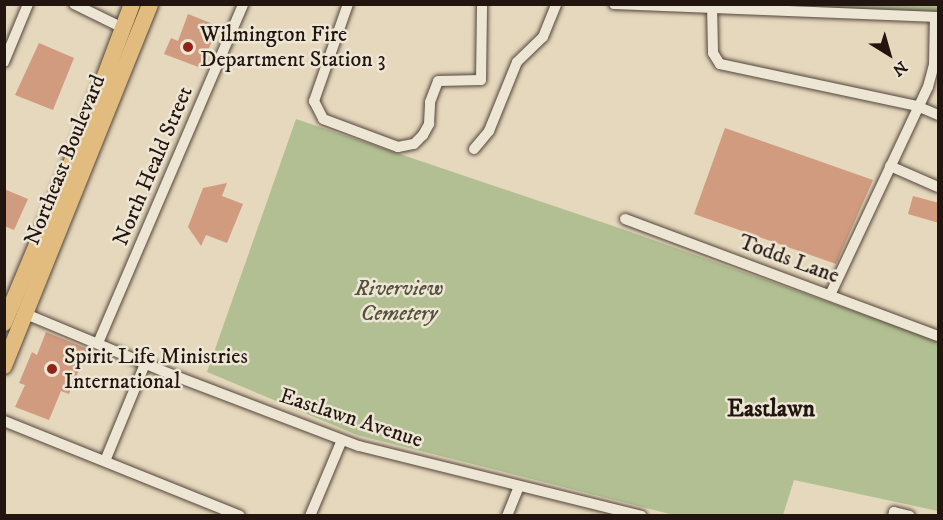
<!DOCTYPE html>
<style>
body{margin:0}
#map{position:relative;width:943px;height:520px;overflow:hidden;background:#e5d8bd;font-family:"IM FELL DW Pica",serif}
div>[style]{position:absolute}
.green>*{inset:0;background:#b2bf93}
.building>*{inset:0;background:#d09b7f}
.roads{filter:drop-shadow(0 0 2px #53453a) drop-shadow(0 0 2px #53453a)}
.street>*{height:10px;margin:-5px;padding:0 5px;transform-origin:5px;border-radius:5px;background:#eee6d4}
.primary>*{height:16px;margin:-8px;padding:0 8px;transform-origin:8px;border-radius:8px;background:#e2bc7e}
.dots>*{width:16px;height:16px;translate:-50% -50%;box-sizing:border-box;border:3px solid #eee6d4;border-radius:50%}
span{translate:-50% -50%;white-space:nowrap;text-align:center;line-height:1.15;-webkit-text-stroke:5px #eee6d4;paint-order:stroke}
.poi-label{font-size:22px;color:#22140f}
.left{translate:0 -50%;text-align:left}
.street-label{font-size:22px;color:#22140f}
.park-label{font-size:22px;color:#54503d;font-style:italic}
.neighbourhood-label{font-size:24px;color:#22140f;font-weight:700}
.frame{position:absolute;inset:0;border:6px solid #22140f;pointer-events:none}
.north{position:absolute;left:859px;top:24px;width:60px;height:60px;-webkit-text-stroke:4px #eee6d4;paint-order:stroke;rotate:143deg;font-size:16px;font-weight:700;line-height:24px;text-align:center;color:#22140f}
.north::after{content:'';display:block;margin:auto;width:21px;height:27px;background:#22140f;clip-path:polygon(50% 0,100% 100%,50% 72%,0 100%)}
</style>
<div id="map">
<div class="green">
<div style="clip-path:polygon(712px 4px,938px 4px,938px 17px)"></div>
<div style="clip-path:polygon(296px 119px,625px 230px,938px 341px,938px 511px,794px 480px,783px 515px,674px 515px,357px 435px,207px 372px)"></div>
</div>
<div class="building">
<div style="clip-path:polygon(188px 14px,218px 26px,201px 68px,164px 54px,171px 38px,178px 41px)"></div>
<div style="clip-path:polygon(39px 43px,74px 58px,53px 110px,15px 95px)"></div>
<div style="clip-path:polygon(725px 128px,873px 180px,836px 264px,694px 214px)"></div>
<div style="clip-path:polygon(227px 183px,222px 196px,243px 204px,227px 243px,206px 235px,201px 246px,188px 227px,203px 188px)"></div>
<div style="clip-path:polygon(4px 189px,28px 199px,14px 230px,4px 226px)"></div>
<div style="clip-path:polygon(913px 196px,939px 203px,939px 223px,908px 214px)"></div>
<div style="clip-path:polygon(46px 332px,88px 349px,69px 394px,61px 391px,49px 420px,15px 407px,25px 385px,19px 383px,32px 352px,37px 355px)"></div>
</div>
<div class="roads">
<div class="street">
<div style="left:74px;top:4px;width:55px;rotate:26.1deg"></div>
<div style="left:348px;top:4px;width:103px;rotate:109.3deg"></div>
<div style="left:314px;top:101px;width:20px;rotate:63deg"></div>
<div style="left:323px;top:119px;width:80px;rotate:20.5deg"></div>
<div style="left:398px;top:147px;width:16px;rotate:-11deg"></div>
<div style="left:414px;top:144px;width:13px;rotate:-45deg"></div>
<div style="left:423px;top:135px;width:13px;rotate:-61deg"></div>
<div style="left:429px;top:124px;width:22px;rotate:-87deg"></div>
<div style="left:430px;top:102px;width:22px;rotate:-69deg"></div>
<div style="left:438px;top:81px;width:43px;rotate:-1.3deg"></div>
<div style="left:481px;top:80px;width:76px;rotate:-89.2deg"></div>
<div style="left:614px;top:4px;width:324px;rotate:2.3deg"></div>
<div style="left:712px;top:4px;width:49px;rotate:88.8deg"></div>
<div style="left:713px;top:53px;width:13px;rotate:58deg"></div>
<div style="left:720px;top:64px;width:201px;rotate:12deg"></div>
<div style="left:917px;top:106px;width:23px;rotate:23deg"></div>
<div style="left:4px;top:62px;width:63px;rotate:-67.5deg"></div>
<div style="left:474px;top:149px;width:23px;rotate:-50deg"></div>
<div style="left:489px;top:131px;width:74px;rotate:-67.9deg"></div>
<div style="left:517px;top:62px;width:36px;rotate:-44deg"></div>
<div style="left:543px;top:37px;width:35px;rotate:-68deg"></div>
<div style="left:890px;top:166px;width:52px;rotate:23.6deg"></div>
<div style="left:625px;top:219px;width:334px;rotate:20.5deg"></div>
<div style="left:830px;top:295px;width:230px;rotate:-64.8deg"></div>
<div style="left:928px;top:87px;width:24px;rotate:-75deg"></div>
<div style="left:934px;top:64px;width:47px;rotate:-88.8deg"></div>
<div style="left:26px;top:314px;width:156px;rotate:22.6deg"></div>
<div style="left:170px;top:374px;width:202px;rotate:20.9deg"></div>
<div style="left:359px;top:446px;width:291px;rotate:13.9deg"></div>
<div style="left:98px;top:343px;width:369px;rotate:-66.8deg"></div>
<div style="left:4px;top:421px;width:254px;rotate:21.9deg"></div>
<div style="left:105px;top:461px;width:105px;rotate:-67.6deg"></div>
<div style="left:310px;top:516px;width:82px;rotate:-67.2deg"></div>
<div style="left:507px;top:516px;width:32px;rotate:-68deg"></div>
<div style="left:893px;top:516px;width:4px;rotate:-76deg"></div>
<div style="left:894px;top:512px;width:16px;rotate:14deg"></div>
</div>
<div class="primary">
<div style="left:4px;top:323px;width:202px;rotate:-67.2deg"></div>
<div style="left:82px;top:137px;width:142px;rotate:-69.4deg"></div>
<div style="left:4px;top:366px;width:390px;rotate:-68deg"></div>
</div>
</div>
<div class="dots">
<div style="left:188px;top:47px;background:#8f2418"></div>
<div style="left:52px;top:369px;background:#8f2418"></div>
</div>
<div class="poi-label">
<span class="left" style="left:200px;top:47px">Wilmington Fire<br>Department Station 3</span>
<span class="left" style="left:64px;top:369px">Spirit Life Ministries<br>International</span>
</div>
<div class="street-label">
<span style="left:65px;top:160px;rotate:-68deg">Northeast Boulevard</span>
<span style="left:153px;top:166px;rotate:-67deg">North Heald Street</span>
<span style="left:789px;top:259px;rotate:20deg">Todds Lane</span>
<span style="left:351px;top:418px;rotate:18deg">Eastlawn Avenue</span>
</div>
<div class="park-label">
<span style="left:399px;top:301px">Riverview<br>Cemetery</span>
</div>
<div class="neighbourhood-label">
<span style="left:771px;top:410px">Eastlawn</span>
</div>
<div class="frame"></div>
<div class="north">N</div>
</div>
